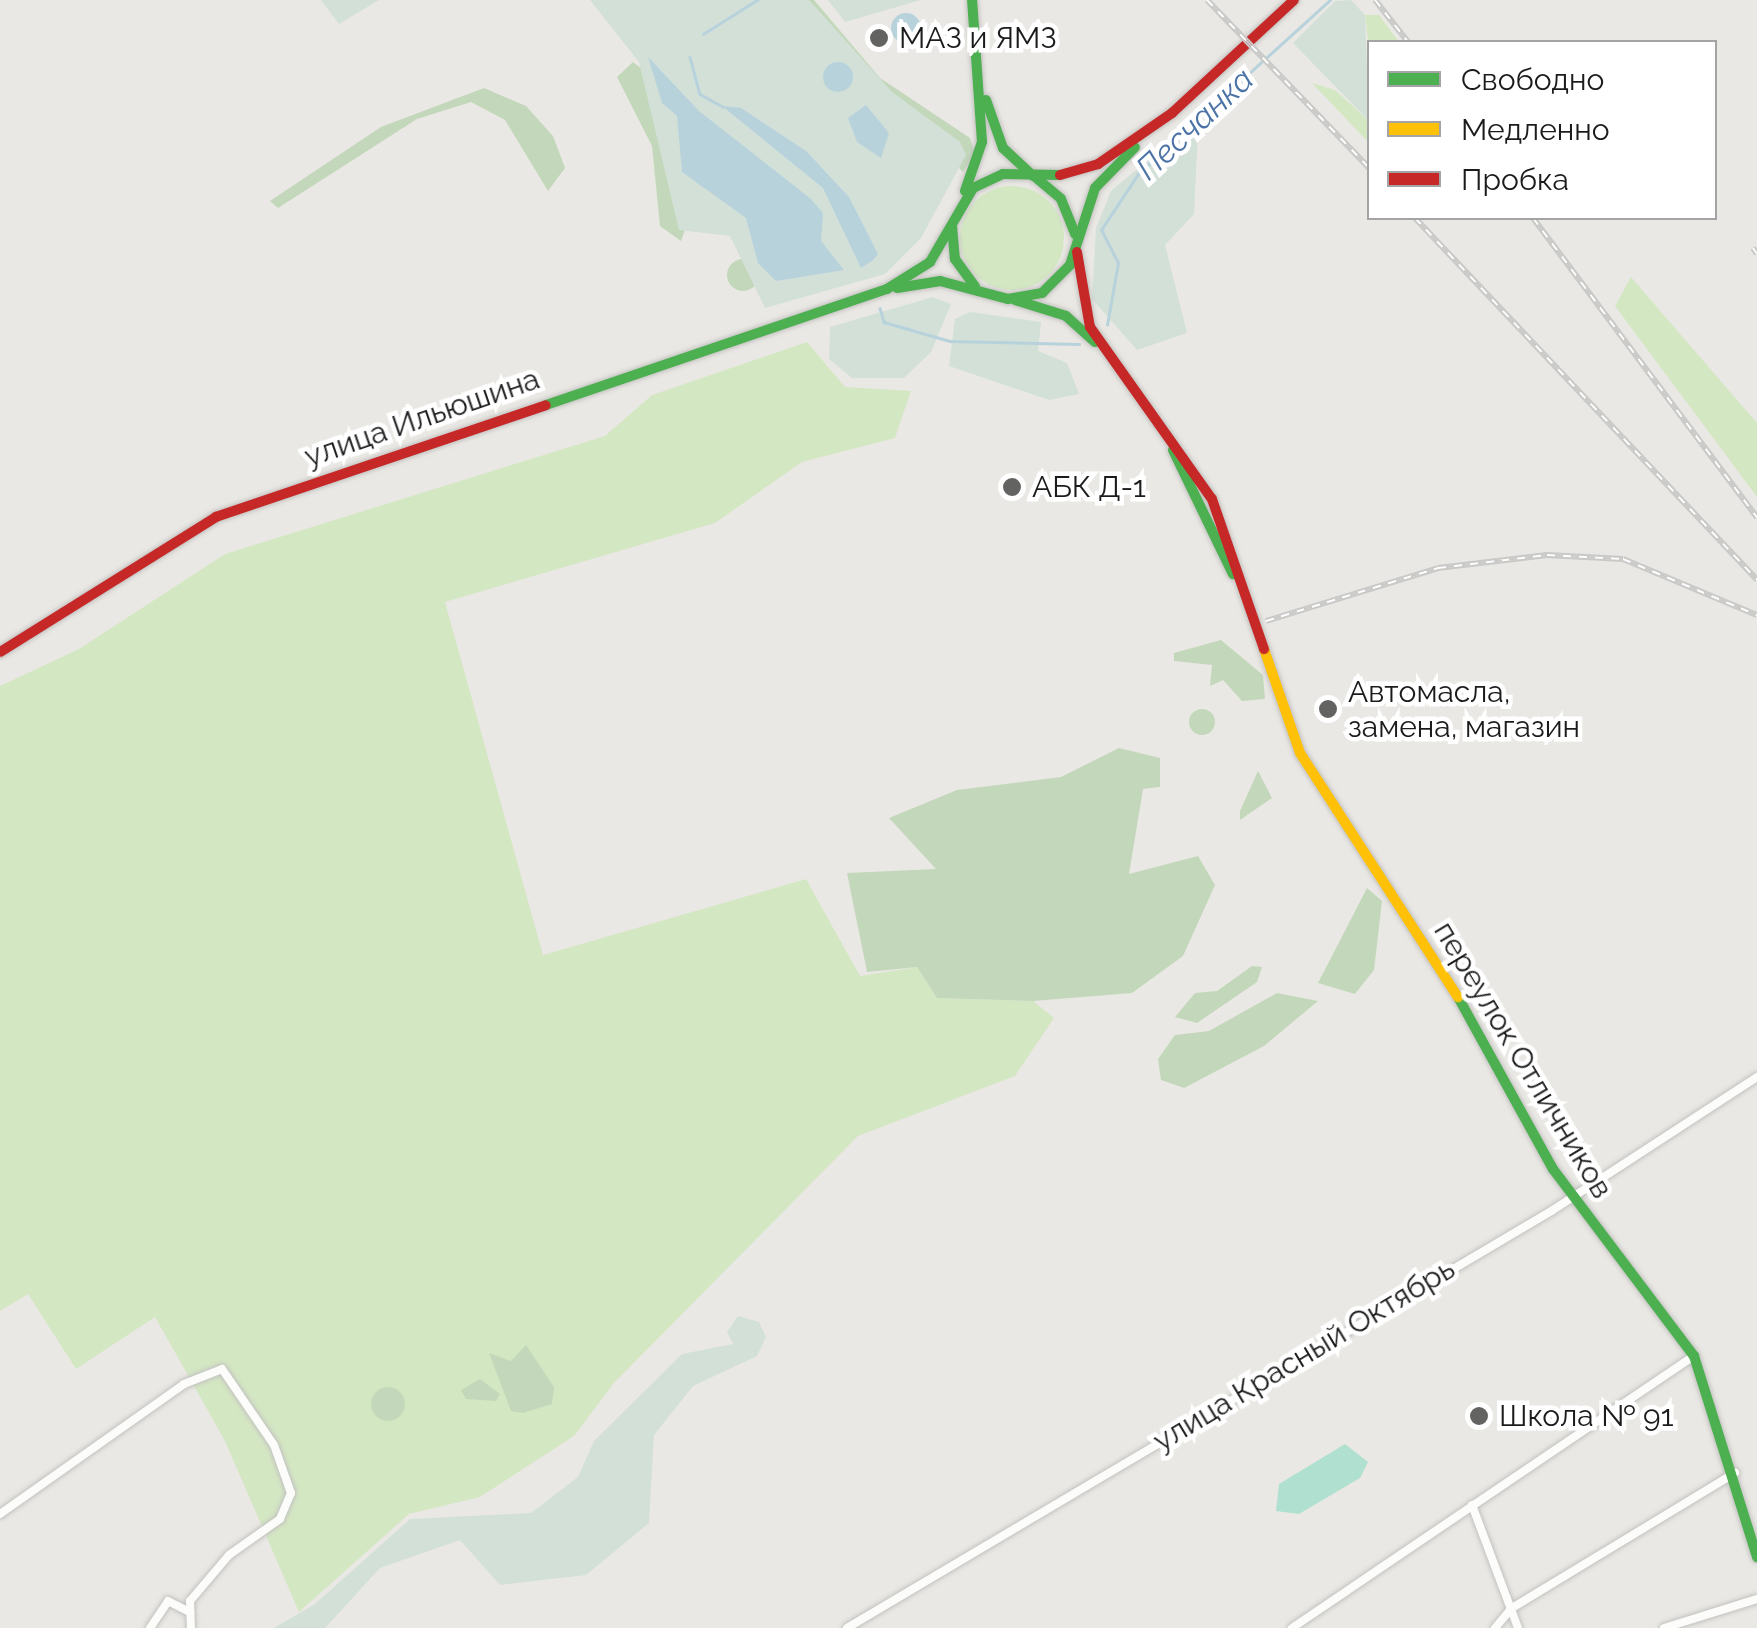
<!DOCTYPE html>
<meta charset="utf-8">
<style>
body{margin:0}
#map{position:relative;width:1757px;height:1628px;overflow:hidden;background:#eae8e4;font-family:Raleway,sans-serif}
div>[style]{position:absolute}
.grass>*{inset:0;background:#d4e7c3}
.round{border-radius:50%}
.forest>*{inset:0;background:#c3d8ba}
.wetland>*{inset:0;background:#d2e0d8}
.pitch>*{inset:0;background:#b0e0cf}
.water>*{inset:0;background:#b8d2dc}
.stream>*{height:2.5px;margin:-1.25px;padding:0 1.25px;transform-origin:1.25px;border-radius:1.25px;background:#b8d2dc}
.roads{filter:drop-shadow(0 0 2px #c2c2c0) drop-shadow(0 0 2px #c2c2c0)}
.street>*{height:8px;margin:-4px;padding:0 4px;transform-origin:4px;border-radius:4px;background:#fcfcfb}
.fast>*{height:10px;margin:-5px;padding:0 5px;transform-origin:5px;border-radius:5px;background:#4caf50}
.slow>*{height:10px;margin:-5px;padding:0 5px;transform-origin:5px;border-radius:5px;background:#ffc107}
.jam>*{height:10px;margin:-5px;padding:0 5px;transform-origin:5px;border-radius:5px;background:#c62828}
.rail>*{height:6px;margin-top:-3px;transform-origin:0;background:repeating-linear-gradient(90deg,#fff 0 8px,#c9c9c8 0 16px);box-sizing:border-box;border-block:2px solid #c9c9c8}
.dots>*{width:28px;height:28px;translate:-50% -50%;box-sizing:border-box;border:5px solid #fff;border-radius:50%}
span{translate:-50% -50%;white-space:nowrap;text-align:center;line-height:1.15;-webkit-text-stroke:9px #fff;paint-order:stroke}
.poi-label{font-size:30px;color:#1b1b1b}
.left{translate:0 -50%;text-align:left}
.street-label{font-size:30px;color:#1b1b1b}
.water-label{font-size:32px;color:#4c73a6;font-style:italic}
.legend{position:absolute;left:1367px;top:40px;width:350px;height:180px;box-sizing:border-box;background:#fff;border:2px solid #a4a4a4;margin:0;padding:12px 18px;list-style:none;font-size:30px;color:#1b1b1b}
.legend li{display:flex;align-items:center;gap:20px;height:50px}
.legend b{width:50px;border:2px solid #a4a4a4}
</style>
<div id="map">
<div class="grass">
<div style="clip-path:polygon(1365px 15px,1379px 15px,1399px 42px,1369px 48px)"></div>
<div style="clip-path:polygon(1312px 83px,1335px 90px,1369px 121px,1369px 143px)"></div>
<div class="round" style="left:960px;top:186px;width:104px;height:104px"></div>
<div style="clip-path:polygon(1631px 277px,1757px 423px,1757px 497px,1615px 306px)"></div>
<div style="clip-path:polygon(807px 342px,845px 387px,911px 391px,895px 438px,802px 462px,715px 523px,445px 602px,543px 955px,806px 879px,860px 976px,917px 967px,937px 998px,1033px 1001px,1054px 1018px,1015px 1076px,858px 1136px,614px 1383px,574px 1436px,480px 1497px,409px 1514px,299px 1612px,225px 1441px,155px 1317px,76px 1369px,28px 1294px,0 1311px,0 686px,79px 649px,225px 554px,605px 436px,652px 395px)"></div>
</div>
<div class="forest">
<div style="clip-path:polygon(792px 0,814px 0,880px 78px,970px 138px,975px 153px,963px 172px)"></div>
<div style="clip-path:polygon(633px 62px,645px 71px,689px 219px,681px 241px,660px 226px,652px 146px,617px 77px)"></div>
<div style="clip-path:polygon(484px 88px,526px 106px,553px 136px,565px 168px,548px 191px,505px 120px,471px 102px,417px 119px,278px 208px,270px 201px,381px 127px)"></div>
<div class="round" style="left:727px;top:259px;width:32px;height:32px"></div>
<div style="clip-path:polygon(1221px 640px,1263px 675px,1265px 699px,1242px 701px,1223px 680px,1210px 686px,1212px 665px,1174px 661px,1174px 653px)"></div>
<div class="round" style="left:1189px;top:709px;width:26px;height:26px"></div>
<div style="clip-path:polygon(1119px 748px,1160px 758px,1160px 787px,1143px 789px,1129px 874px,1198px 856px,1215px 885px,1183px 956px,1132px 993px,1033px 1001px,937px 998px,917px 967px,867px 972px,847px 873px,936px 869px,889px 818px,957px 790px,1061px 777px)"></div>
<div style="clip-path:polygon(1258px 771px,1272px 798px,1240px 820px,1240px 811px)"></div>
<div style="clip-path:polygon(1367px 888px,1382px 901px,1374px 970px,1355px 994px,1318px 983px)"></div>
<div style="clip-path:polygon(1252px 966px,1262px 967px,1257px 982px,1197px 1023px,1175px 1017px,1195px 993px,1217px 991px)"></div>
<div style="clip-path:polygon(1277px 993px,1318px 1001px,1264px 1046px,1184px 1088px,1161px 1080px,1158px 1059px,1175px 1035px,1209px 1031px)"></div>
<div style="clip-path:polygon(526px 1345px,554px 1387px,552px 1404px,523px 1413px,511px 1411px,489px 1353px,511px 1361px)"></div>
<div style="clip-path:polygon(480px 1379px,500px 1394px,496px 1401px,466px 1399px,461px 1390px)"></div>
<div class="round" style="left:371px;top:1387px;width:34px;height:34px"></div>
</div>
<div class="wetland">
<div style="clip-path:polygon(321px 0,379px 0,339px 24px)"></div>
<div style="clip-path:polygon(590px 0,809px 0,892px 92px,960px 142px,966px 155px,921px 238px,885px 274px,765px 308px,730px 236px,679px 230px,639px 62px)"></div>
<div style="clip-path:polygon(828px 0,921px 0,845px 22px)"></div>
<div style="clip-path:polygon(1351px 0,1365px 15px,1369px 121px,1293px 43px,1335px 1px)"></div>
<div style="clip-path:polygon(1198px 130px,1194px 214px,1165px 245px,1187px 333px,1137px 350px,1092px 299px,1096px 228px,1111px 191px,1180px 133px)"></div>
<div style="clip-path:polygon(933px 297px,951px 304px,931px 352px,904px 378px,852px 378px,829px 359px,830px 327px)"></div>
<div style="clip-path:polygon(970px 312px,1041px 322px,1038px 351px,1067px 363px,1079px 394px,1049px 400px,949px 366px,955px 319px)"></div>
<div style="clip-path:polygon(738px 1316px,759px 1322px,766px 1337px,757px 1356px,693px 1386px,654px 1435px,649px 1523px,586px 1575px,500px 1585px,460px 1540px,380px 1568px,325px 1628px,274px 1628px,315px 1604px,410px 1519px,531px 1513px,578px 1477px,594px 1441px,682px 1354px,733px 1344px,727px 1332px)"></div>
</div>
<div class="pitch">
<div style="clip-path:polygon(1345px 1444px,1368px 1462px,1360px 1478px,1299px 1514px,1276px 1511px,1279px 1484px)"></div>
</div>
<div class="water">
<div class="round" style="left:891px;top:13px;width:30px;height:30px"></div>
<div style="clip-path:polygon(648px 57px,699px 111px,811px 199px,823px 213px,821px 241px,844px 270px,776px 281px,758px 263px,746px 218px,682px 172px,677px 116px,662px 103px)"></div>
<div class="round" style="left:823px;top:62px;width:30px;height:30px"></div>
<div style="clip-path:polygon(866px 105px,889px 133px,881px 158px,857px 142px,848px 118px)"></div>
<div style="clip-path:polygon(722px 106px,741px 108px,806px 151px,849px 197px,878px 254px,873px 260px,861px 268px,823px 188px)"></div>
</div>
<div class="stream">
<div style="left:703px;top:34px;width:64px;rotate:-32.2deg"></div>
<div style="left:690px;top:57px;width:38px;rotate:75deg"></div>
<div style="left:700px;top:94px;width:26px;rotate:29deg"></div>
<div style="left:880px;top:308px;width:15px;rotate:74deg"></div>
<div style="left:884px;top:322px;width:69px;rotate:16.1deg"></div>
<div style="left:950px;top:341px;width:129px;rotate:1.3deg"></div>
<div style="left:1107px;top:325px;width:63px;rotate:-79.9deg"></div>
<div style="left:1118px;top:263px;width:37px;rotate:-117deg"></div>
<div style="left:1101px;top:230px;width:67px;rotate:-56.5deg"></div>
<div style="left:1138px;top:174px;width:259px;rotate:-42.2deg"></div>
</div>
<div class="roads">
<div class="street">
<div style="left:1472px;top:1505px;width:131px;rotate:69.5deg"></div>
<div style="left:0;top:1514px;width:225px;rotate:-35.2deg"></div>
<div style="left:184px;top:1384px;width:41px;rotate:-21.5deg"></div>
<div style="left:222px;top:1369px;width:92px;rotate:55.6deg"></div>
<div style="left:274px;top:1445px;width:51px;rotate:70.5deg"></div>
<div style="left:291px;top:1493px;width:28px;rotate:113deg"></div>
<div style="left:280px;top:1519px;width:62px;rotate:144.8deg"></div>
<div style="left:229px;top:1555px;width:60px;rotate:130.3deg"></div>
<div style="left:190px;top:1601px;width:27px;rotate:88deg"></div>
<div style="left:150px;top:1628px;width:32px;rotate:-56deg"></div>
<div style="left:168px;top:1601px;width:25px;rotate:27deg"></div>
<div style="left:847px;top:1628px;width:820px;rotate:-30.63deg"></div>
<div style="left:1553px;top:1210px;width:244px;rotate:-33.1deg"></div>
<div style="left:1292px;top:1628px;width:485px;rotate:-34.1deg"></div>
<div style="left:1495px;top:1628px;width:26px;rotate:-50deg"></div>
<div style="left:1512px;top:1608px;width:261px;rotate:-31.2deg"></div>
<div style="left:1664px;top:1628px;width:97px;rotate:-17.3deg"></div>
</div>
<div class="fast">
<div style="left:986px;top:100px;width:51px;rotate:70.5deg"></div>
<div style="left:1003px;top:148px;width:41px;rotate:43deg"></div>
<div style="left:1034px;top:176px;width:35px;rotate:40deg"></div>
<div style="left:1061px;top:199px;width:38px;rotate:68deg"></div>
<div style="left:965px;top:191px;width:52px;rotate:-70.9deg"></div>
<div style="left:982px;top:142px;width:142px;rotate:-94deg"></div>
<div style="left:952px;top:226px;width:33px;rotate:85deg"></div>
<div style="left:955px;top:259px;width:34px;rotate:54deg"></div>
<div style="left:897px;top:288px;width:44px;rotate:-9.2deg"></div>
<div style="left:940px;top:281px;width:70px;rotate:14.8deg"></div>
<div style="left:1008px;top:299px;width:35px;rotate:-10deg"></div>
<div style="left:1042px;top:293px;width:40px;rotate:-45deg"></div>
<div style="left:1070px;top:265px;width:81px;rotate:-72deg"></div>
<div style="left:1095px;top:188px;width:57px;rotate:-45.7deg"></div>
<div style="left:1015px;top:300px;width:53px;rotate:17.4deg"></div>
<div style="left:1066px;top:316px;width:39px;rotate:42deg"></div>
<div style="left:546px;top:405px;width:360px;rotate:-18.8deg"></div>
<div style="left:887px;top:289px;width:51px;rotate:-32.1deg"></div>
<div style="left:930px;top:262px;width:86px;rotate:-59.8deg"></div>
<div style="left:973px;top:188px;width:33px;rotate:-25deg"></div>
<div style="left:1003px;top:174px;width:57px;rotate:1deg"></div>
<div style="left:1173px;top:450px;width:138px;rotate:64.2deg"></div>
<div style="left:1458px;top:997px;width:196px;rotate:61.1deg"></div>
<div style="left:1553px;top:1169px;width:234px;rotate:53deg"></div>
<div style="left:1694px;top:1356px;width:211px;rotate:72.6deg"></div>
</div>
<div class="slow">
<div style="left:1264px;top:649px;width:110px;rotate:70.9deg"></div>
<div style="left:1300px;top:753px;width:291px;rotate:57.1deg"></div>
</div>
<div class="jam">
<div style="left:1060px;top:175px;width:40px;rotate:-16deg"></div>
<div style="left:1098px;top:164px;width:90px;rotate:-34.6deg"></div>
<div style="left:1172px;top:113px;width:166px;rotate:-42.8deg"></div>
<div style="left:1077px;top:252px;width:76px;rotate:80.2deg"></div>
<div style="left:1090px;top:327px;width:211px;rotate:54.7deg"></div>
<div style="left:1212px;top:499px;width:159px;rotate:70.9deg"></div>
<div style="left:0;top:652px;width:255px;rotate:-32deg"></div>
<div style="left:216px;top:517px;width:348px;rotate:-18.7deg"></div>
</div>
</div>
<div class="rail">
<div style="left:1207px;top:0;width:235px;rotate:46deg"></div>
<div style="left:1375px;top:0;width:53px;rotate:51.8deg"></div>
<div style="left:1415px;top:218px;width:498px;rotate:46.6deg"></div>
<div style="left:1533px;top:218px;width:374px;rotate:53.2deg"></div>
<div style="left:1753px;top:248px;width:7px;rotate:56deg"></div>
<div style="left:1266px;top:621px;width:180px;rotate:-17.1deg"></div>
<div style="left:1438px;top:568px;width:110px;rotate:-6.8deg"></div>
<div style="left:1547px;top:555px;width:76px;rotate:3deg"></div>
<div style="left:1623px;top:559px;width:145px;rotate:22.7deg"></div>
</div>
<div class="dots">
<div style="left:879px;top:38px;background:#636361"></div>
<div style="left:1012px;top:487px;background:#636361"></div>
<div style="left:1328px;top:709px;background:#636361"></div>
<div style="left:1479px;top:1416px;background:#636361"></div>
</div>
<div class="poi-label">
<span class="left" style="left:899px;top:38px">МАЗ и ЯМЗ</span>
<span class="left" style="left:1032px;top:487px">АБК Д-1</span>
<span class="left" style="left:1348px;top:709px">Автомасла,<br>замена, магазин</span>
<span class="left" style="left:1499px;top:1416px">Школа № 91</span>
</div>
<div class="street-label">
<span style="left:422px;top:418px;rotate:-19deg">улица Ильюшина</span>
<span style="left:1523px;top:1060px;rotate:59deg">переулок Отличников</span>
<span style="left:1304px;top:1355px;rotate:-31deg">улица Красный Октябрь</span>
</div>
<div class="water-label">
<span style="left:1195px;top:124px;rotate:-43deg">Песчанка</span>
</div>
<ul class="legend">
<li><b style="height:12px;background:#4caf50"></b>Свободно</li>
<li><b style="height:12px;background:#ffc107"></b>Медленно</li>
<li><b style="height:12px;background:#c62828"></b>Пробка</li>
</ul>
</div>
